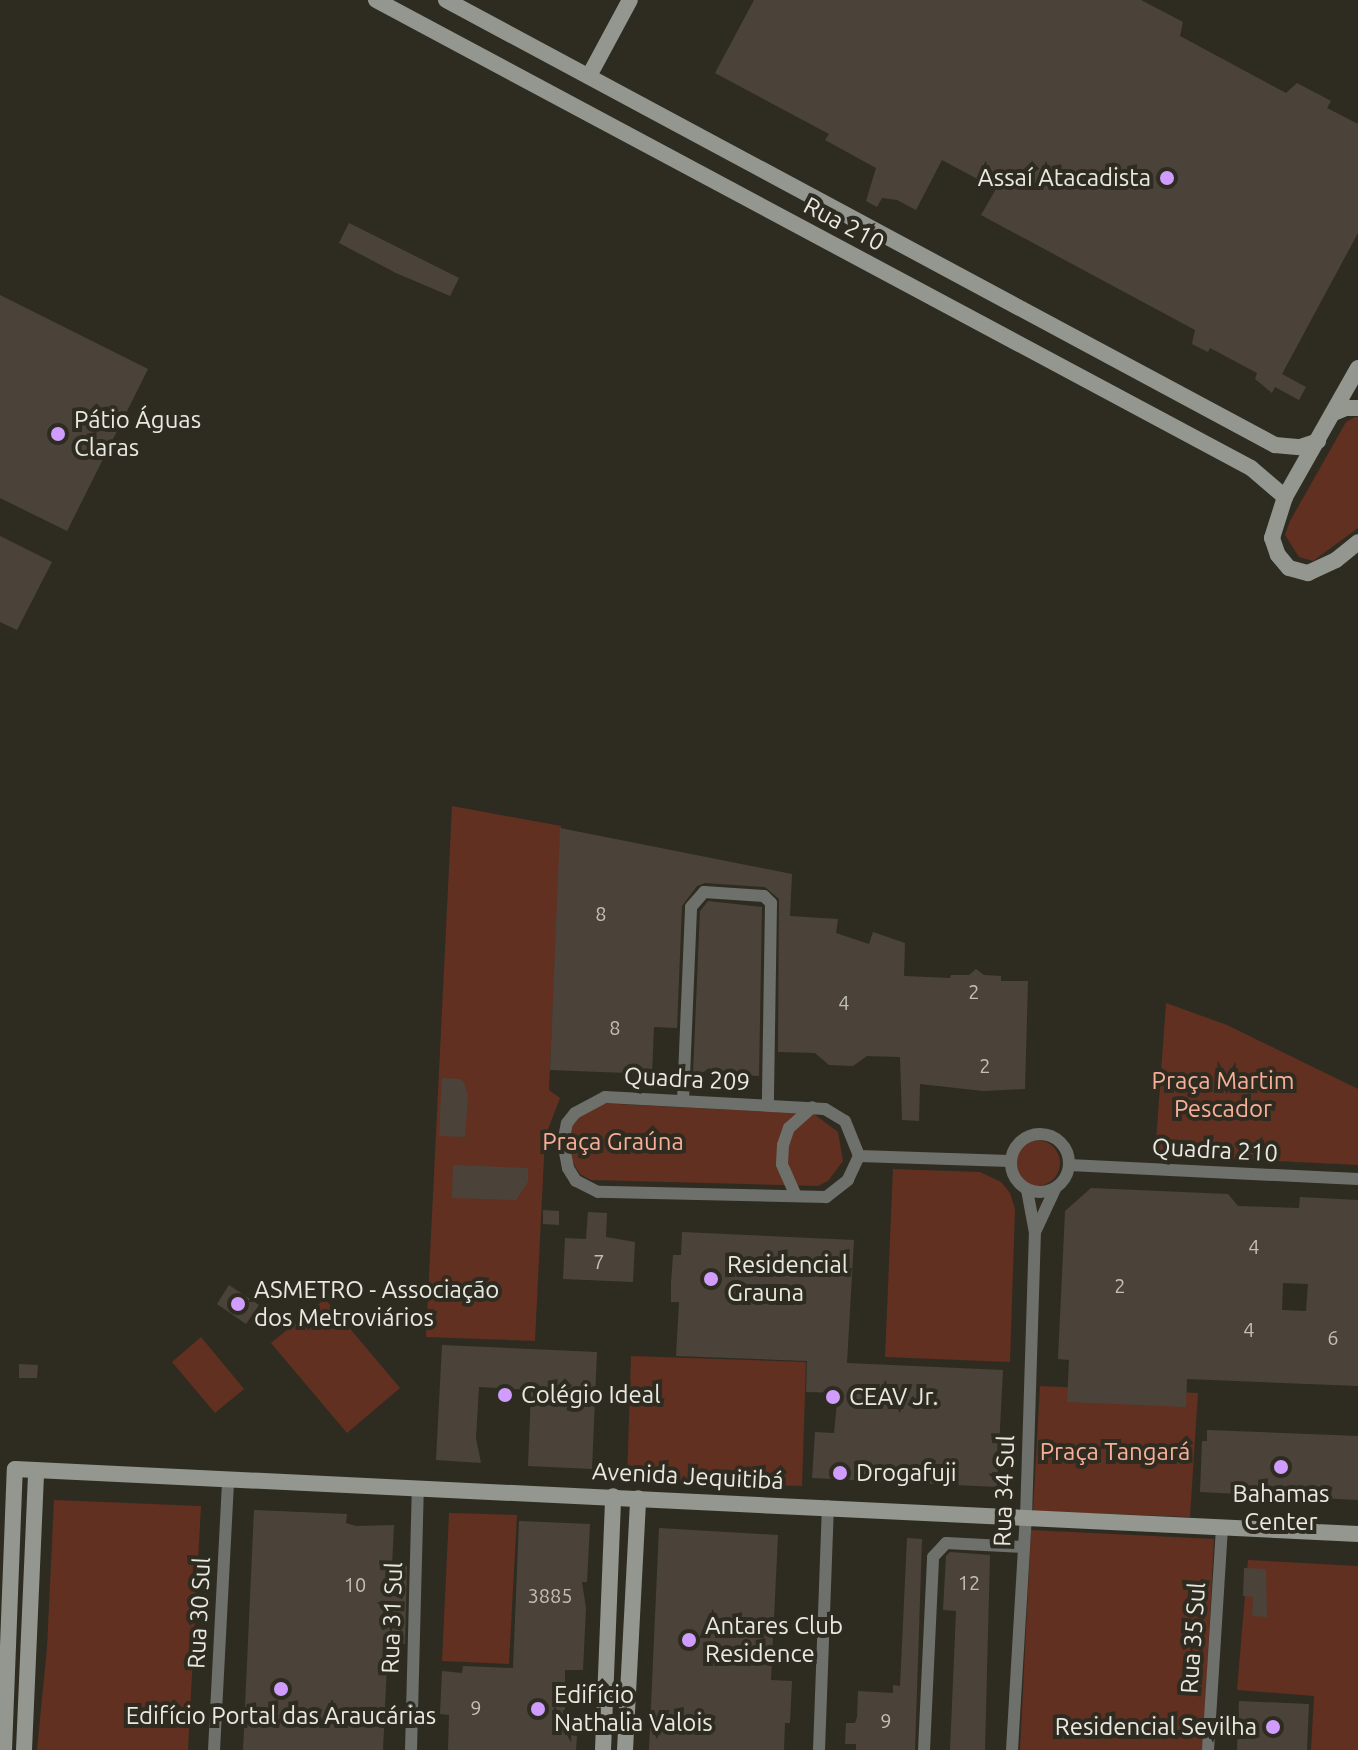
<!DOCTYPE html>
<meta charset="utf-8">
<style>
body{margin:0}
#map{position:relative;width:1358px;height:1750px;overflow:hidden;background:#2e2c21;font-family:Ubuntu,sans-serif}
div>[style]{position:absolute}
.green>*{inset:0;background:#613021}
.round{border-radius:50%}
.building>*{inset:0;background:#4b433a}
.street>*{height:12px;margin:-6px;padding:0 6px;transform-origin:6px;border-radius:6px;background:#6e706b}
.street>.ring{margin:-6px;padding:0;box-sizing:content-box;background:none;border:12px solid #6e706b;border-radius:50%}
.secondary>*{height:16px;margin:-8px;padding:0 8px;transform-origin:8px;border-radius:8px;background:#93978f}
.dots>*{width:22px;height:22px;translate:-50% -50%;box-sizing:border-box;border:4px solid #2e2c21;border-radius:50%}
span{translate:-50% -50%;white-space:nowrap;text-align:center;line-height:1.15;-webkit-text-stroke:8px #2e2c21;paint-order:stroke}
.number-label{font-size:20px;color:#c2bfb7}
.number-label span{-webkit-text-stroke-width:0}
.poi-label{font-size:24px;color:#e9e8e1}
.right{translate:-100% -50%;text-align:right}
.left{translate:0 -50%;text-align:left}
.street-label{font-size:24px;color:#e9e8e1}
.park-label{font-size:24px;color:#f9ae98}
</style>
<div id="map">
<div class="green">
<div style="clip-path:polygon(1355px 417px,1358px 417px,1358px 528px,1313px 561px,1299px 557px,1285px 535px,1290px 521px,1346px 422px)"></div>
<div style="clip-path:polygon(452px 806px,561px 826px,549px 1090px,560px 1098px,545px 1137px,535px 1341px,426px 1337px)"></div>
<div style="clip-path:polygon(1166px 1003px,1227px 1025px,1358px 1089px,1358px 1165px,1155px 1155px)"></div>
<div style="clip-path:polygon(597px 1103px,814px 1114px,838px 1132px,843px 1161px,828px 1181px,818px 1186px,591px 1180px,580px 1174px,568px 1155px,569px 1129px,576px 1117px)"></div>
<div class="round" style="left:1014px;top:1140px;width:46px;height:46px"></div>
<div style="clip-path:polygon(893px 1169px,980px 1172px,1001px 1182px,1010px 1193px,1015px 1209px,1010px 1362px,885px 1357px)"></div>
<div style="clip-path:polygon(325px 1299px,400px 1388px,347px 1433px,271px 1343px)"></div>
<div style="clip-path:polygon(201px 1337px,244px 1389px,215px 1413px,172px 1362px)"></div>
<div style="clip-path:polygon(631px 1356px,806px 1362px,802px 1486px,627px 1481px)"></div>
<div style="clip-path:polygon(1040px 1386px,1198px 1393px,1190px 1517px,1033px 1511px)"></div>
<div style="clip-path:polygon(54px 1500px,201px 1506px,188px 1750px,37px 1750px,47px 1648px)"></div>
<div style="clip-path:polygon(449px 1513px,517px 1515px,509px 1664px,442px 1661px)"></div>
<div style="clip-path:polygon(1031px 1530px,1214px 1539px,1203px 1750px,1020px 1750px)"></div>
<div style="clip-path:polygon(1248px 1560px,1358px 1566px,1358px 1750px,1311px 1750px,1314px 1696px,1237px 1690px)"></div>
</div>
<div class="building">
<div style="clip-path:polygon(754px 0,1141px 0,1183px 22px,1180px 36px,1286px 93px,1297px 83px,1331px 101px,1327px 108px,1358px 124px,1358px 233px,1282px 374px,1306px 387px,1299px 400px,1275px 387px,1272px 393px,1255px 379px,1257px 373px,1210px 348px,1208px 352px,1192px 344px,1195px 330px,981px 215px,996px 189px,942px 160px,916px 210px,897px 200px,882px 198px,877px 207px,866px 201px,876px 168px,825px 140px,829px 134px,715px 73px)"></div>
<div style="clip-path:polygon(349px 223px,459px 278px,450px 296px,396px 273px,339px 243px)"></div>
<div style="clip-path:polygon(0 295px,148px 369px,67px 531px,0 498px)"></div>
<div style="clip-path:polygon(0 536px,52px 562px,17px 630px,0 622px)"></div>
<div style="clip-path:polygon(560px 828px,792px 874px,790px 916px,838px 919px,836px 933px,869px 944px,873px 932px,905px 943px,904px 976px,950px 978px,951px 975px,969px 975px,976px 969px,984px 975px,1001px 976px,1001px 981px,1028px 981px,1025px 1089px,983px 1091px,920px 1084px,919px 1121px,902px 1120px,900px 1057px,867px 1056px,853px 1066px,829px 1065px,815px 1053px,778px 1052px,779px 899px,765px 887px,705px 883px,697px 886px,682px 906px,677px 1028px,654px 1027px,652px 1074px,550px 1070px)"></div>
<div style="clip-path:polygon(708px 901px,762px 907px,759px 1076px,722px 1074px,721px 1084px,709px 1068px,702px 1073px,693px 1073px,700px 911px)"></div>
<div style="clip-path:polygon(442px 1078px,460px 1079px,464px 1082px,468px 1097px,465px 1137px,439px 1136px)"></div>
<div style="clip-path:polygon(453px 1165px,528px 1168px,528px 1182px,516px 1200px,452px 1198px)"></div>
<div style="clip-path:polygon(evenodd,1091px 1188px,1228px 1194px,1238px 1206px,1299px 1208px,1300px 1197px,1358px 1200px,1358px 1386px,1187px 1379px,1186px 1407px,1067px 1402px,1069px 1360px,1058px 1359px,1065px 1211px,1091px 1188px,1283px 1283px,1308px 1284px,1306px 1311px,1282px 1310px,1283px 1283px)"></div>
<div style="clip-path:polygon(543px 1210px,559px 1211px,559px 1225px,543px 1224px)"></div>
<div style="clip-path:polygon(588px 1212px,607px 1213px,606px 1237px,635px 1242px,633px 1282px,563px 1279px,565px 1238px,586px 1239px)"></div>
<div style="clip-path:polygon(682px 1232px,854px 1240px,847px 1363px,1003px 1370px,997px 1487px,812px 1478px,815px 1432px,834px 1433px,838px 1393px,806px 1392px,807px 1361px,676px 1356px,679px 1302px,671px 1302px,671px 1283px,673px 1255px,681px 1255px)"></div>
<div style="clip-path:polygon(229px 1285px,259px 1305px,246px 1324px,217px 1304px)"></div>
<div style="clip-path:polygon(442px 1345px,597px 1352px,592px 1469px,528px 1466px,531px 1390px,479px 1387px,476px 1438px,481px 1463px,436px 1460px)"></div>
<div style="clip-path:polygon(19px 1364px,38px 1365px,37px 1378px,19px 1378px)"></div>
<div style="clip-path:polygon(1207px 1430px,1358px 1436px,1358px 1500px,1200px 1492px,1202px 1441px,1207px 1441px)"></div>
<div style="clip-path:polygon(254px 1510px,347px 1514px,346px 1523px,356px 1526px,394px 1525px,392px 1566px,407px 1566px,405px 1644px,388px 1643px,383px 1750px,243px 1750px)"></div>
<div style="clip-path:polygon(519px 1521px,590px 1524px,587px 1582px,582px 1582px,586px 1608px,583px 1670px,565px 1670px,565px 1728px,569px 1728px,569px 1735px,577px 1736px,576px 1750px,448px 1750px,449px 1715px,440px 1714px,442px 1671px,462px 1673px,463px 1666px,513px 1668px)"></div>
<div style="clip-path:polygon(659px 1528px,778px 1535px,771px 1680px,792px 1681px,790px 1723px,785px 1723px,784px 1750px,649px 1750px)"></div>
<div style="clip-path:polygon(907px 1538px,922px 1539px,915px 1750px,856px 1750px,856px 1744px,845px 1744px,846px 1723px,855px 1723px,857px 1717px,858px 1691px,893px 1693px,893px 1685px,900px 1686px)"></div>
<div style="clip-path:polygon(950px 1552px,990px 1555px,985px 1750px,950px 1750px,956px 1611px,943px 1610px,946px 1556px)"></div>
<div style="clip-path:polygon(1244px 1568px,1266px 1569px,1267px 1617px,1252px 1616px,1253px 1597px,1243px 1596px)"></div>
<div style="clip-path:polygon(1239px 1701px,1309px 1704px,1307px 1750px,1237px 1750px)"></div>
</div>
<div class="street">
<div style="left:605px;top:1097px;width:220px;rotate:3.1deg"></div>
<div style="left:825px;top:1109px;width:23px;rotate:31deg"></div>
<div style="left:845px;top:1121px;width:38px;rotate:68deg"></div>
<div style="left:859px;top:1156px;width:26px;rotate:115deg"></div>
<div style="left:848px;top:1180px;width:28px;rotate:142deg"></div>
<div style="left:826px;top:1197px;width:228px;rotate:-178.7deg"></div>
<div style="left:598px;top:1192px;width:25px;rotate:-153deg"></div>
<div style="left:576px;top:1181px;width:15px;rotate:-122deg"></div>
<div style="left:568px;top:1168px;width:25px;rotate:-101deg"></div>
<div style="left:563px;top:1143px;width:20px;rotate:-79deg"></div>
<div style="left:567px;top:1123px;width:13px;rotate:-51deg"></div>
<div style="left:575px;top:1113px;width:34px;rotate:-28deg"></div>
<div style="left:683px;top:1100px;width:193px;rotate:-87.6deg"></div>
<div style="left:691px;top:907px;width:20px;rotate:-49deg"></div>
<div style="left:704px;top:892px;width:60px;rotate:3.8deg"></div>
<div style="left:764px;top:896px;width:10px;rotate:45deg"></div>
<div style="left:771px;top:903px;width:201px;rotate:90.9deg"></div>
<div class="ring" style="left:1011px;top:1134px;width:46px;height:46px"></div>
<div style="left:859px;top:1156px;width:151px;rotate:1.9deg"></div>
<div style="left:1069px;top:1165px;width:289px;rotate:2.8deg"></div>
<div style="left:796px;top:1196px;width:35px;rotate:-114deg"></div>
<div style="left:782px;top:1164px;width:19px;rotate:-87deg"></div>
<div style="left:783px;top:1145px;width:18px;rotate:-71deg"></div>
<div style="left:789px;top:1128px;width:31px;rotate:-42deg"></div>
<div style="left:1036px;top:1230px;width:45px;rotate:-65.1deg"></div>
<div style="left:214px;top:1750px;width:271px;rotate:-87deg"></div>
<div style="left:411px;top:1750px;width:263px;rotate:-88.5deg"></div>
<div style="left:819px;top:1750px;width:244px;rotate:-87.9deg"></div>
<div style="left:924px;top:1750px;width:193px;rotate:-87.3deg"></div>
<div style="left:933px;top:1557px;width:19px;rotate:-47deg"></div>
<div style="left:946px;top:1543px;width:78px;rotate:2.9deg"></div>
<div style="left:1012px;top:1750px;width:233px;rotate:-86.6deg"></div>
<div style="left:1026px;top:1517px;width:284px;rotate:-88.2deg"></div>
<div style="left:1035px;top:1233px;width:44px;rotate:-100.5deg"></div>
<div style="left:1208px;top:1750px;width:221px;rotate:-86.4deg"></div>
</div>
<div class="secondary">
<div style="left:376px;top:0;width:992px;rotate:28.14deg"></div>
<div style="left:1251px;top:468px;width:45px;rotate:40.5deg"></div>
<div style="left:446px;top:0;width:941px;rotate:28.23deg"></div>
<div style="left:1275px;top:445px;width:25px;rotate:5deg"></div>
<div style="left:1300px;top:447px;width:19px;rotate:-18deg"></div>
<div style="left:589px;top:76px;width:86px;rotate:-61.7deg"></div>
<div style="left:1358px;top:368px;width:148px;rotate:119.5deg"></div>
<div style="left:1285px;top:497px;width:43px;rotate:107.6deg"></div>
<div style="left:1272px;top:538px;width:18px;rotate:71deg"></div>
<div style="left:1278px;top:555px;width:17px;rotate:50deg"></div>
<div style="left:1289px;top:568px;width:20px;rotate:15deg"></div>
<div style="left:1308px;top:573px;width:31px;rotate:-25deg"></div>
<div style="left:1336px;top:560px;width:28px;rotate:-39deg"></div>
<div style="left:1334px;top:413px;width:13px;rotate:-23deg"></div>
<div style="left:1346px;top:408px;width:12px"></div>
<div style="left:4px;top:1750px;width:281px;rotate:-87.8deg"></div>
<div style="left:15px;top:1469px;width:1345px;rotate:2.77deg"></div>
<div style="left:24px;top:1750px;width:280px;rotate:-87.5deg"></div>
<div style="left:603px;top:1750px;width:254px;rotate:-87.7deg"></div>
<div style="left:625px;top:1750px;width:252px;rotate:-87deg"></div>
</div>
<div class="dots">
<div style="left:1167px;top:178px;background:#d09dff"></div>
<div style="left:58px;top:434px;background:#d09dff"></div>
<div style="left:711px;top:1279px;background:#d09dff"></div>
<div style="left:238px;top:1304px;background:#d09dff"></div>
<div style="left:505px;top:1395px;background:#d09dff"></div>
<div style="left:833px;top:1397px;background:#d09dff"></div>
<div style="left:1281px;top:1467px;background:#d09dff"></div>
<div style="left:840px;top:1473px;background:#d09dff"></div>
<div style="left:689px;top:1640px;background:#d09dff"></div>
<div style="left:281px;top:1689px;background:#d09dff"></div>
<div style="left:538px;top:1709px;background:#d09dff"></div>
<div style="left:1273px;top:1727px;background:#d09dff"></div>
</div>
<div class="number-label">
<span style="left:601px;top:913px">8</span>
<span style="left:974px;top:991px">2</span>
<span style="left:844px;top:1002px">4</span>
<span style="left:615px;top:1027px">8</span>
<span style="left:985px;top:1065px">2</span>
<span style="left:1254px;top:1246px">4</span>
<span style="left:599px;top:1261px">7</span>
<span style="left:1120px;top:1285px">2</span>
<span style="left:1249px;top:1329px">4</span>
<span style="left:1333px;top:1337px">6</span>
<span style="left:969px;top:1582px">12</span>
<span style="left:355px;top:1584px">10</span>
<span style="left:550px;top:1595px">3885</span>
<span style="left:476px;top:1707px">9</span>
<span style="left:886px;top:1720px">9</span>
</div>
<div class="poi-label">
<span class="right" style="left:1151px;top:178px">Assaí Atacadista</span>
<span class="left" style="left:74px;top:434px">Pátio Águas<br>Claras</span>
<span class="left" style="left:727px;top:1279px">Residencial<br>Grauna</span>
<span class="left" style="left:254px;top:1304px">ASMETRO - Associação<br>dos Metroviários</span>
<span class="left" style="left:521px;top:1395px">Colégio Ideal</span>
<span class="left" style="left:849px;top:1397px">CEAV Jr.</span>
<span class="left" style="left:856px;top:1473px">Drogafuji</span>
<span style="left:1281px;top:1508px">Bahamas<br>Center</span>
<span class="left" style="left:705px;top:1640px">Antares Club<br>Residence</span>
<span class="left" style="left:554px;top:1709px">Edifício<br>Nathalia Valois</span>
<span style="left:281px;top:1716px">Edifício Portal das Araucárias</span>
<span class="right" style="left:1257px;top:1727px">Residencial Sevilha</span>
</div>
<div class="street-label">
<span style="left:844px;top:224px;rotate:28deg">Rua 210</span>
<span style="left:687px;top:1079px;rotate:3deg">Quadra 209</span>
<span style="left:1215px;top:1150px;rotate:3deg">Quadra 210</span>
<span style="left:688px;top:1476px;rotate:3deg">Avenida Jequitibá</span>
<span style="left:1004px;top:1491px;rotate:-88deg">Rua 34 Sul</span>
<span style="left:199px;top:1613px;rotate:-87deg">Rua 30 Sul</span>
<span style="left:392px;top:1618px;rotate:-88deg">Rua 31 Sul</span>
<span style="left:1193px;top:1638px;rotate:-86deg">Rua 35 Sul</span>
</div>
<div class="park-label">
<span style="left:1223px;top:1095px">Praça Martim<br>Pescador</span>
<span style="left:613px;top:1142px">Praça Graúna</span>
<span style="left:1115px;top:1452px">Praça Tangará</span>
</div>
</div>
